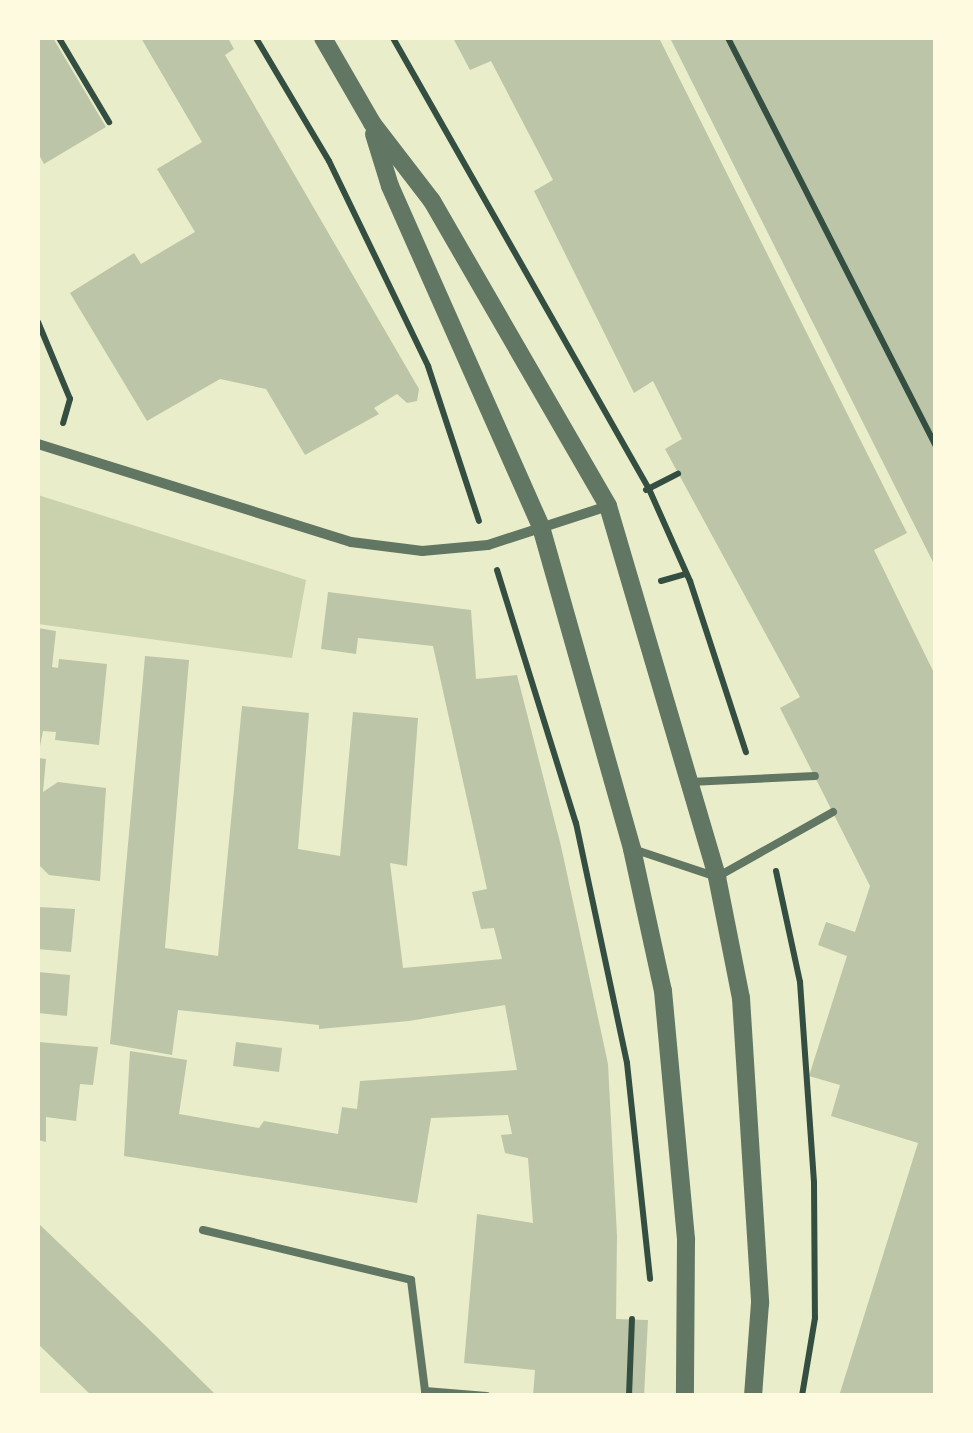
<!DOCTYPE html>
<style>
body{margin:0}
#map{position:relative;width:973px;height:1433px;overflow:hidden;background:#e9edc9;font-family:"IBM Plex Sans",sans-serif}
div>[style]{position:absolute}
.green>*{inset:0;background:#cad2ad}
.building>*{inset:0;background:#bcc5a7}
.path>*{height:6px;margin:-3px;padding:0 3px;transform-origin:3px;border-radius:3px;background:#344e41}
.service>*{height:8px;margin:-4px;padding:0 4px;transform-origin:4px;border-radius:4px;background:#617663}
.minor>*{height:10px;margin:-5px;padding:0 5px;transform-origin:5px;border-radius:5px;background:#617663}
.tertiary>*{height:18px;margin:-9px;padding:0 9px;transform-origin:9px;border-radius:9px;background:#617663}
span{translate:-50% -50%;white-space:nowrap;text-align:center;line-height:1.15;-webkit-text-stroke:10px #fefae0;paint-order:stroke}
.frame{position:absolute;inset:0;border:40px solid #fefae0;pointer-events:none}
</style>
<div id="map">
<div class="green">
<div style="clip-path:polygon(38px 495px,306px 580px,292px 658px,38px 624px)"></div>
</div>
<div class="building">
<div style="clip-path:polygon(38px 38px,53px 38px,106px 127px,44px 164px,38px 153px)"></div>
<div style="clip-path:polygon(141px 38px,228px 38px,234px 49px,225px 55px,419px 389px,417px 401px,407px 403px,397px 394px,374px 408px,379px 414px,305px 455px,266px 389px,220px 379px,147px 421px,70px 293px,134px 253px,141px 264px,195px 232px,157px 169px,202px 142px)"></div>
<div style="clip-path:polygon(453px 38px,659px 38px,907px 533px,874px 550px,936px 677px,936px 1396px,839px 1396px,918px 1143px,831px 1116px,840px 1085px,809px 1076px,847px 956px,818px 945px,826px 922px,855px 932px,870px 886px,780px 708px,800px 697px,665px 449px,682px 439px,653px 381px,634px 393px,534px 191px,553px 180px,491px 61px,470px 70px)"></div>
<div style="clip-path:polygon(670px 38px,936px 38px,936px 568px)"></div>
<div style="clip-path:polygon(328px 592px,471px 610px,476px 679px,517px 675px,561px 846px,608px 1064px,617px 1236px,616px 1319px,648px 1320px,644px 1396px,533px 1396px,535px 1370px,464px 1363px,477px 1214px,533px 1223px,528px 1158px,505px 1153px,501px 1135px,512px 1134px,508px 1115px,431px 1118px,417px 1203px,124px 1156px,130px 1051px,187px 1060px,179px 1114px,259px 1128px,264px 1121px,338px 1134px,342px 1107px,357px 1109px,360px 1081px,517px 1070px,505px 1005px,409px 1021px,319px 1029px,319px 1025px,178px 1010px,172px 1055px,110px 1044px,145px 656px,189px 660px,165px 948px,218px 956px,242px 706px,309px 713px,298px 849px,340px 856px,353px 712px,418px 718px,407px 866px,390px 863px,403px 968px,502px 959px,494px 928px,481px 929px,472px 892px,487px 889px,433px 646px,358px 638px,356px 654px,321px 649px)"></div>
<div style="clip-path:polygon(38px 628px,56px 631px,52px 667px,58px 668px,59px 659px,107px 664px,99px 745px,55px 740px,56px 732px,43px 731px,38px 756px)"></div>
<div style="clip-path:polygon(38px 758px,46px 759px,43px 792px,58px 782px,106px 788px,100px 881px,49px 875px,38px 864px)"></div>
<div style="clip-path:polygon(38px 907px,75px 909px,71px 952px,38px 949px)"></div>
<div style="clip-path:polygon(38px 972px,70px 975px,67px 1016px,38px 1013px)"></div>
<div style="clip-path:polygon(38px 1042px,98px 1047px,93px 1085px,80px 1084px,76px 1121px,46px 1117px,46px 1142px,38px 1140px)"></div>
<div style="clip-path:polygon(236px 1042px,282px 1048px,279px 1072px,233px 1066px)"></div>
<div style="clip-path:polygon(38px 1223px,157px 1337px,217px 1396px,92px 1396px,38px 1344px)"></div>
</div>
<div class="path">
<div style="left:59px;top:38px;width:98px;rotate:59.2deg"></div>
<div style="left:256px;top:38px;width:143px;rotate:59.3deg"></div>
<div style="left:329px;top:161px;width:228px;rotate:64.2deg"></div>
<div style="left:428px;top:366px;width:163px;rotate:71.8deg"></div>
<div style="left:393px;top:38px;width:519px;rotate:60.42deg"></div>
<div style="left:649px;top:489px;width:101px;rotate:66deg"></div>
<div style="left:690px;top:581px;width:180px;rotate:71.9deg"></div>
<div style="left:728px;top:38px;width:458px;rotate:63deg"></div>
<div style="left:38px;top:322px;width:83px;rotate:67.4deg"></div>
<div style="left:70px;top:399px;width:25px;rotate:106deg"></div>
<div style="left:646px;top:490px;width:36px;rotate:-27deg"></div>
<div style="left:497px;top:570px;width:265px;rotate:72.7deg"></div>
<div style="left:576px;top:823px;width:245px;rotate:78deg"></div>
<div style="left:627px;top:1063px;width:217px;rotate:83.9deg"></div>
<div style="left:661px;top:581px;width:26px;rotate:-16deg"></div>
<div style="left:776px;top:871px;width:114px;rotate:77.8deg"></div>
<div style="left:800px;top:982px;width:201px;rotate:86deg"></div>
<div style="left:814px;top:1183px;width:135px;rotate:89.6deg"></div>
<div style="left:815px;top:1318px;width:79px;rotate:99.5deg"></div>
<div style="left:629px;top:1396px;width:77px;rotate:-87.8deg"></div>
</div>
<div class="service">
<div style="left:690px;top:782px;width:125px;rotate:-2.7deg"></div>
<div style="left:636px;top:850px;width:85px;rotate:18.4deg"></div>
<div style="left:717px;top:877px;width:133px;rotate:-29.3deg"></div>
<div style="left:203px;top:1230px;width:214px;rotate:13.5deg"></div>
<div style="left:411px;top:1280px;width:112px;rotate:82.8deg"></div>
<div style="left:425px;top:1391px;width:62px;rotate:4.6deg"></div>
</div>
<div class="minor">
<div style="left:38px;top:444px;width:328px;rotate:17.4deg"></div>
<div style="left:351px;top:542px;width:72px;rotate:7.2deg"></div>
<div style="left:422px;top:551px;width:66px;rotate:-5.2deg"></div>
<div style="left:488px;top:545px;width:126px;rotate:-18deg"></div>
</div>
<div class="tertiary">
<div style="left:323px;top:38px;width:98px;rotate:60deg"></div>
<div style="left:372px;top:123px;width:98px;rotate:52.4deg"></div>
<div style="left:432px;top:201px;width:352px;rotate:60deg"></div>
<div style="left:608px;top:506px;width:387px;rotate:73.6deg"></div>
<div style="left:717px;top:877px;width:123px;rotate:78.8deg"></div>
<div style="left:741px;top:998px;width:306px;rotate:86.4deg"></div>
<div style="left:760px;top:1303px;width:93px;rotate:94.3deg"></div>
<div style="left:374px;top:134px;width:54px;rotate:72.9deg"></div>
<div style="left:390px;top:186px;width:373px;rotate:66.1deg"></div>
<div style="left:541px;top:527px;width:335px;rotate:74.2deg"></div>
<div style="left:632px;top:849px;width:145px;rotate:77.7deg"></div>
<div style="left:663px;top:991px;width:250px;rotate:84.7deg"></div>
<div style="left:686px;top:1240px;width:156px;rotate:90.4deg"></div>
</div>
<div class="frame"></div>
</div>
